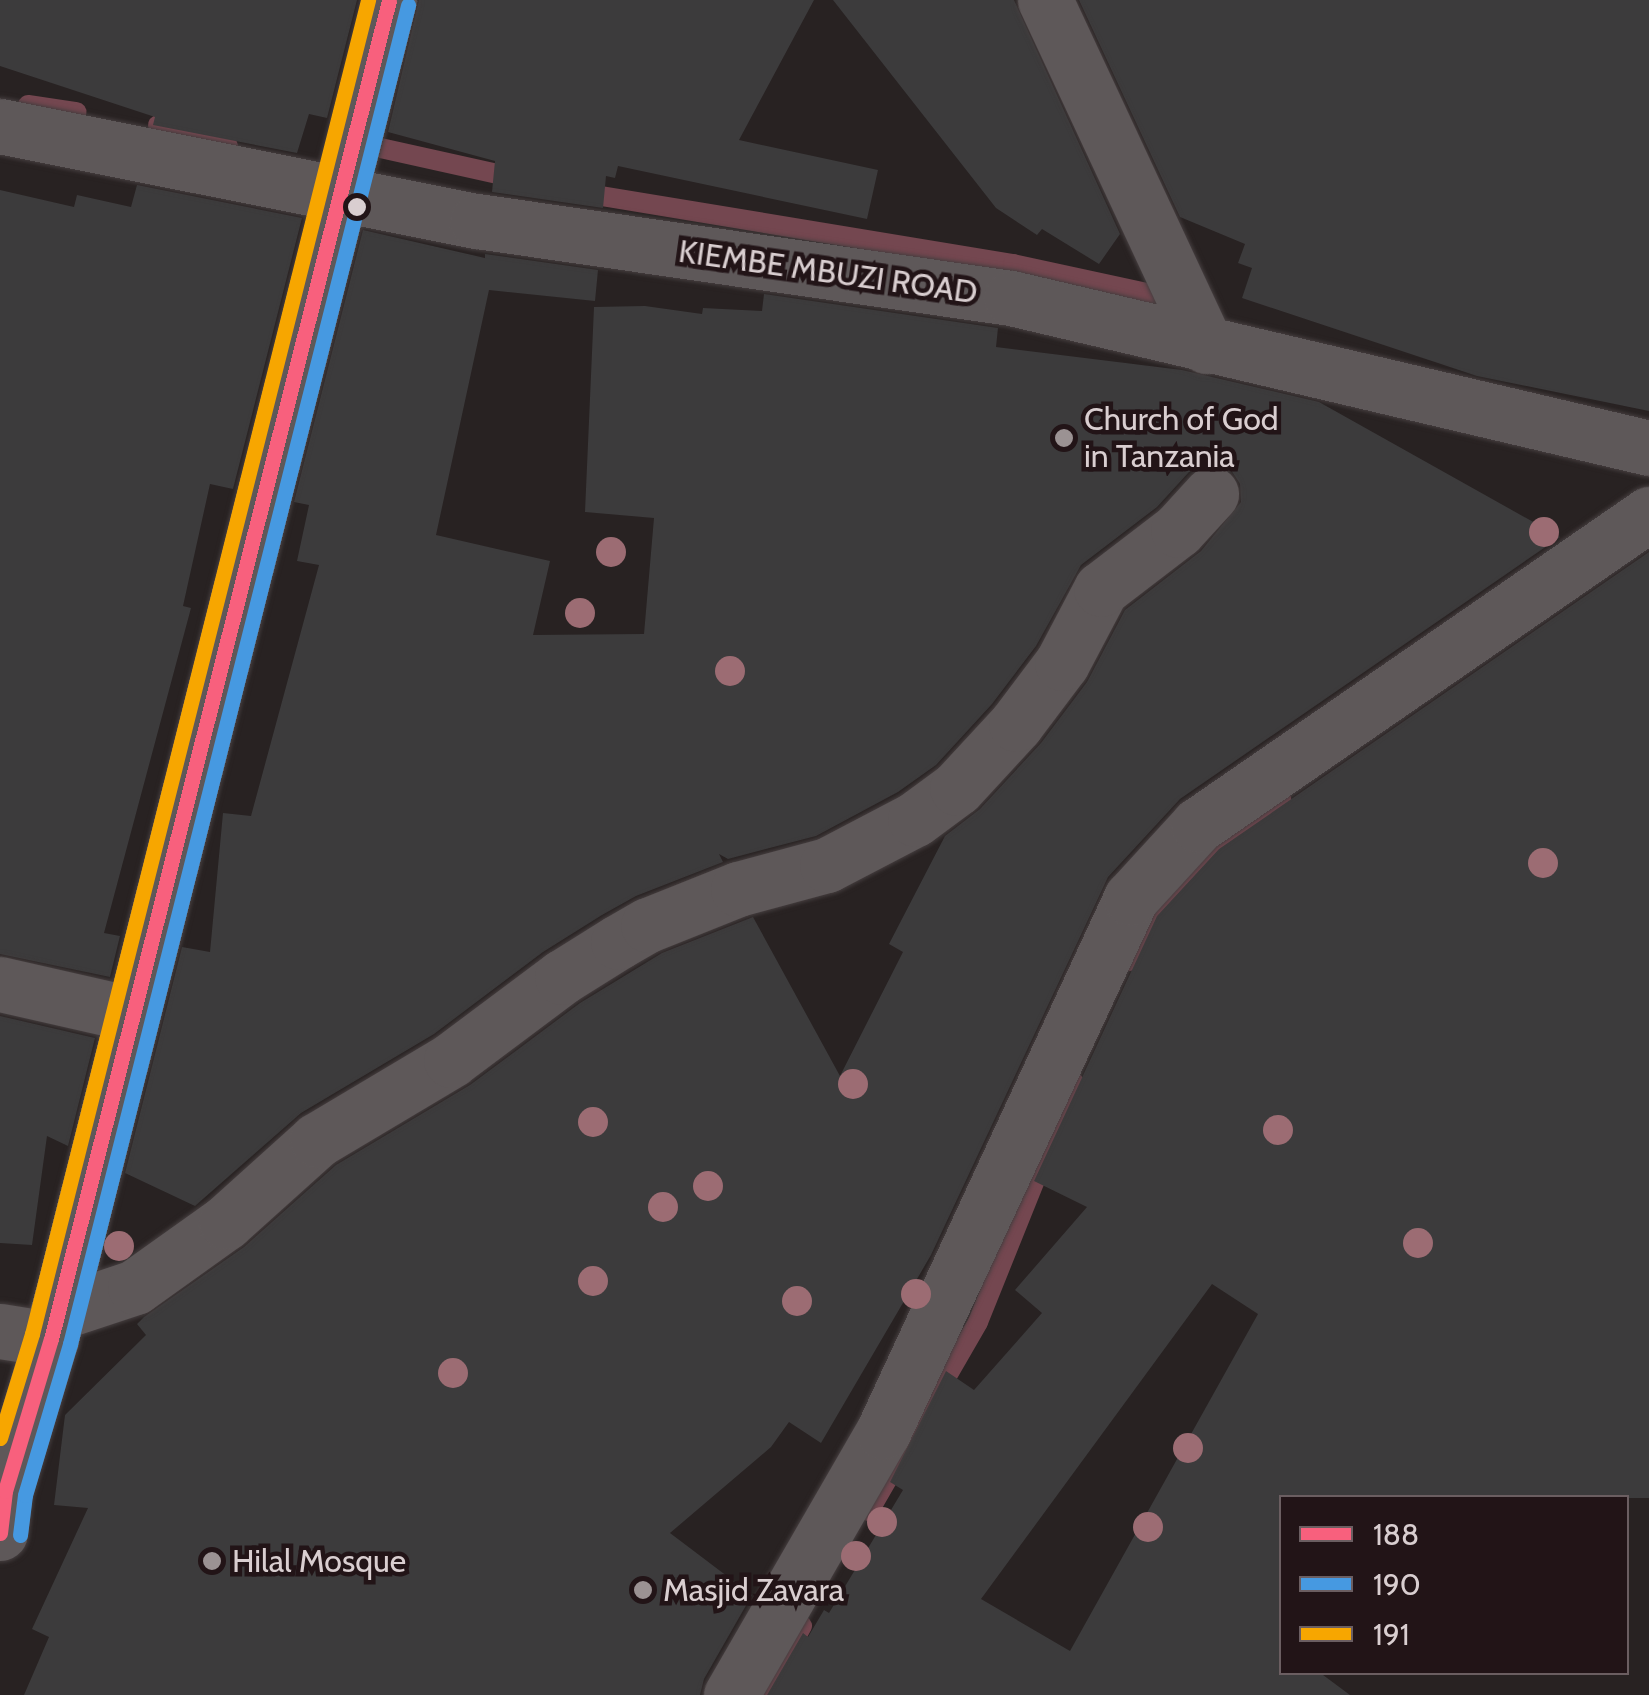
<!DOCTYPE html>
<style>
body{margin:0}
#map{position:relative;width:1649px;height:1695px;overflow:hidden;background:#282222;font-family:Cabin,sans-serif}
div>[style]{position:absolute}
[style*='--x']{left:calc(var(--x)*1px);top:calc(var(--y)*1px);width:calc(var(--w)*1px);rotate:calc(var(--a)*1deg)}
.stream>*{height:20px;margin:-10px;padding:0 10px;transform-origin:10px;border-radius:10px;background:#744750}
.building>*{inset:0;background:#3c3b3c}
.roads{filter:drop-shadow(0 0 2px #453e3f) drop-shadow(0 0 2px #453e3f)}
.street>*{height:55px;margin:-27.5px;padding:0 27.5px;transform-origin:27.5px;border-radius:27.5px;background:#5e5859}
.secondary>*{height:55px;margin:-27.5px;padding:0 27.5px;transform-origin:27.5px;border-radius:27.5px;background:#5e5859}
.bus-1>*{height:15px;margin:-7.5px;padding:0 7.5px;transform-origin:7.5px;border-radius:7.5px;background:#f8607d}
.bus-2>*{height:15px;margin:-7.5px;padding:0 7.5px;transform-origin:7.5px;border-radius:7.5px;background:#4699e1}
.bus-3>*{height:15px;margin:-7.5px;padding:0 7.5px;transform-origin:7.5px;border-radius:7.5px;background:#f7a600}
.trees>*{width:30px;height:30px;margin:-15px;border-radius:50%;background:#9c6c73}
.dots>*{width:28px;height:28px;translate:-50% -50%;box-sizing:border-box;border:5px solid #221417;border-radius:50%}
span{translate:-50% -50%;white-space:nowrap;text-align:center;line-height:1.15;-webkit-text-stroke:9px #221417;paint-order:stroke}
.street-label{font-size:32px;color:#d9ced0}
.poi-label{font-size:32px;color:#d9ced0}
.left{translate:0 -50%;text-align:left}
.legend{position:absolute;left:1279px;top:1495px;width:350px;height:180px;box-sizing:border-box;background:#221417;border:2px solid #6b5e61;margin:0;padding:12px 18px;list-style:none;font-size:30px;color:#d9ced0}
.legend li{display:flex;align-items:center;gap:20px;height:50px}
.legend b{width:50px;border:2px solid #6b5e61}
</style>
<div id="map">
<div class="stream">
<i style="--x:28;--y:105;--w:49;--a:8.3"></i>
<i style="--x:158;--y:125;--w:73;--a:16.7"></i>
<i style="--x:372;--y:131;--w:15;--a:110"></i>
<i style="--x:367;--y:145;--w:157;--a:12.5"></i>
<i style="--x:577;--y:192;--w:442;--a:9.4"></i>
<i style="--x:1013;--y:264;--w:170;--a:12.2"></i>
<i style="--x:1129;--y:961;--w:94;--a:-59.3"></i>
<i style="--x:1177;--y:880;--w:132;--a:-37.9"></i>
<i style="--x:869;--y:1511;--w:218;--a:-60"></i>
<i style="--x:978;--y:1322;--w:258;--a:-68.1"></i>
<i style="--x:764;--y:1695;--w:79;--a:-61.2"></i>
</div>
<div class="building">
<i style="clip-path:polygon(0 0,357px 0,327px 118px,309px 114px,297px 153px,153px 125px,155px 117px,0 66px)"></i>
<i style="clip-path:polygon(419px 0,814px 0,739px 140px,878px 170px,867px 219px,618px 166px,615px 178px,606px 176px,603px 208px,492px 192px,495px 161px,388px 132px)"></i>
<i style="clip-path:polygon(833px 0,1014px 0,1120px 234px,1099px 264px,1042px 229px,1037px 235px,996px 208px)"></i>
<i style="clip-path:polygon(1079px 0,1649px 0,1649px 411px,1477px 376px,1242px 298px,1252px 268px,1238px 263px,1245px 244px,1180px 217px)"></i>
<i style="clip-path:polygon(137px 185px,302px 218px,233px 489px,210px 484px,183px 606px,191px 608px,104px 933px,120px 936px,110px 977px,0 954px,0 190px,74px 207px,77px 195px,131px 207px)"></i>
<i style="clip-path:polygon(363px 230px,485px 258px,485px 254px,598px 270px,595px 301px,489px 290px,436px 535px,550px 561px,533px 635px,644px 634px,654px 518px,585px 512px,594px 307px,645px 306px,702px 314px,703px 308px,762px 311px,764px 294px,998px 328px,996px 347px,1182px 370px,1319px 402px,1560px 537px,1180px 799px,1108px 877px,931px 1255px,821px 1443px,789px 1422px,771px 1447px,670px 1533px,752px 1595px,704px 1679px,700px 1695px,24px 1695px,49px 1637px,32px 1629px,88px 1508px,54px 1505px,65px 1415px,146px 1335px,137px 1324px,144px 1317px,244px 1247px,336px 1165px,470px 1085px,580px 1003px,662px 953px,748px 919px,753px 917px,840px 1076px,903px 952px,889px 944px,945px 836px,980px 809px,1041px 743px,1087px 682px,1125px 610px,1201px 551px,1241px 502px,1240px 484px,1231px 470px,1217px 463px,1201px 465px,1189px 472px,1157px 507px,1081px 565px,1036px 646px,992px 704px,936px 765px,898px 792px,816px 836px,728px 859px,719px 854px,723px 862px,636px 896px,602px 915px,543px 952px,434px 1034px,301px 1113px,195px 1206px,125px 1173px,182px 947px,210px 952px,223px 813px,251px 816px,319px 565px,297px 561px,309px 505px,294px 502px)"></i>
<i style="clip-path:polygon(evenodd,1649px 552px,1649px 1498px,1282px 1498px,1282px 1672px,1319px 1672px,1350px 1695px,767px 1695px,803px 1633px,808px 1637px,824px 1610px,829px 1613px,903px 1490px,890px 1482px,946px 1371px,974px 1390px,1042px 1313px,1015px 1290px,1087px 1207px,1034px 1181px,1157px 916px,1219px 849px,1649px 552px,1212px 1284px,1258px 1314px,1070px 1651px,981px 1599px,1212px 1284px)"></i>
<i style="clip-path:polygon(0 1016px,95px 1038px,68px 1146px,47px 1136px,32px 1245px,0 1243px)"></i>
</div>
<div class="roads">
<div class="street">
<i style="--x:1045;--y:0;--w:382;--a:65"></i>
<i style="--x:0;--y:984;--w:135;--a:12.8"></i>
<i style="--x:57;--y:1313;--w:82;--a:-18.4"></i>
<i style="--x:135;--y:1287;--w:112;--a:-35.5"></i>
<i style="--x:226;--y:1222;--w:122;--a:-42"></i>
<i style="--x:317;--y:1140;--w:156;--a:-30.8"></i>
<i style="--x:451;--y:1060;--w:139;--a:-36.8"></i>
<i style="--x:562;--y:977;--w:66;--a:-32"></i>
<i style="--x:618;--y:942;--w:34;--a:-30"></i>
<i style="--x:648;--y:925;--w:97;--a:-21.8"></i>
<i style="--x:738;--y:889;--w:92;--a:-15.1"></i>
<i style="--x:827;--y:865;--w:99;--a:-27.6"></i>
<i style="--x:915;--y:819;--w:52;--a:-36.4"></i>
<i style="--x:957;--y:788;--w:87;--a:-47.3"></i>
<i style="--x:1016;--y:724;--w:76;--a:-53"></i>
<i style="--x:1062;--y:663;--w:84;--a:-62.2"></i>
<i style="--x:1101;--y:589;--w:97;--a:-37.5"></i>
<i style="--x:1178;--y:530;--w:49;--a:-47.5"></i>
<i style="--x:0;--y:1331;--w:52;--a:8.9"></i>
<i style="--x:731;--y:1695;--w:304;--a:-60"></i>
<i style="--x:883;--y:1432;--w:589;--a:-65.09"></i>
<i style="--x:1131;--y:898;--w:99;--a:-47.5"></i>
<i style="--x:1198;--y:825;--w:548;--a:-34.59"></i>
</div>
<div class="secondary">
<i style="--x:0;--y:126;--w:486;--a:11.3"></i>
<i style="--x:477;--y:221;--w:540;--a:8.21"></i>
<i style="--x:1011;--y:298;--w:655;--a:13.23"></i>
<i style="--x:0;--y:1533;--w:42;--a:-83.2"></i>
<i style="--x:5;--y:1491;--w:159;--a:-73.2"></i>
<i style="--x:51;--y:1339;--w:1381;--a:-75.83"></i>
</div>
</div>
<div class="bus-1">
<i style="--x:0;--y:1533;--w:42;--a:-83.2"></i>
<i style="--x:5;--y:1491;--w:159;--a:-73.2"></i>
<i style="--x:51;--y:1339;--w:1381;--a:-75.83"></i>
</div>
<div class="bus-2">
<i style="--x:20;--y:1535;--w:40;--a:-82.9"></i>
<i style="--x:25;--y:1495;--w:158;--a:-73.4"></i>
<i style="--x:70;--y:1344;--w:1381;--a:-75.83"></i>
</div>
<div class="bus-3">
<i style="--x:0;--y:1438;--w:109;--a:-72.9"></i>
<i style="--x:32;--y:1334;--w:1376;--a:-75.86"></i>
</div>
<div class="trees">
<i style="left:1544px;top:532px"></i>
<i style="left:611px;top:552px"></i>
<i style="left:580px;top:613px"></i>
<i style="left:730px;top:671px"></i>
<i style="left:1543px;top:863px"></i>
<i style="left:853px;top:1084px"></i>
<i style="left:593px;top:1122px"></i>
<i style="left:1278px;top:1130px"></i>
<i style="left:708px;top:1186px"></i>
<i style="left:663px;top:1207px"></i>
<i style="left:1418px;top:1243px"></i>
<i style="left:119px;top:1246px"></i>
<i style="left:593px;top:1281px"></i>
<i style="left:916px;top:1294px"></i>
<i style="left:797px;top:1301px"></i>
<i style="left:453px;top:1373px"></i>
<i style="left:1188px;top:1448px"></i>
<i style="left:882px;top:1522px"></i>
<i style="left:1148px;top:1527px"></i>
<i style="left:856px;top:1556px"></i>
</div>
<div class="dots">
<i style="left:357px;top:207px;background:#d9ced0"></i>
<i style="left:1064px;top:438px;background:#9b9293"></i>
<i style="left:212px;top:1561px;background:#9b9293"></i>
<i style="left:643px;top:1590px;background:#9b9293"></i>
</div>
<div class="street-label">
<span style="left:828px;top:272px;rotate:8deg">KIEMBE MBUZI ROAD</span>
</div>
<div class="poi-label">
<span class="left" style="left:1084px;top:438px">Church of God<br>in Tanzania</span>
<span class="left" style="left:232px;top:1561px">Hilal Mosque</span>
<span class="left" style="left:663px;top:1590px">Masjid Zavara</span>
</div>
<ul class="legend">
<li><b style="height:12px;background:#f8607d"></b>188</li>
<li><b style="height:12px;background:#4699e1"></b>190</li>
<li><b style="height:12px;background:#f7a600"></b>191</li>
</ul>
</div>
